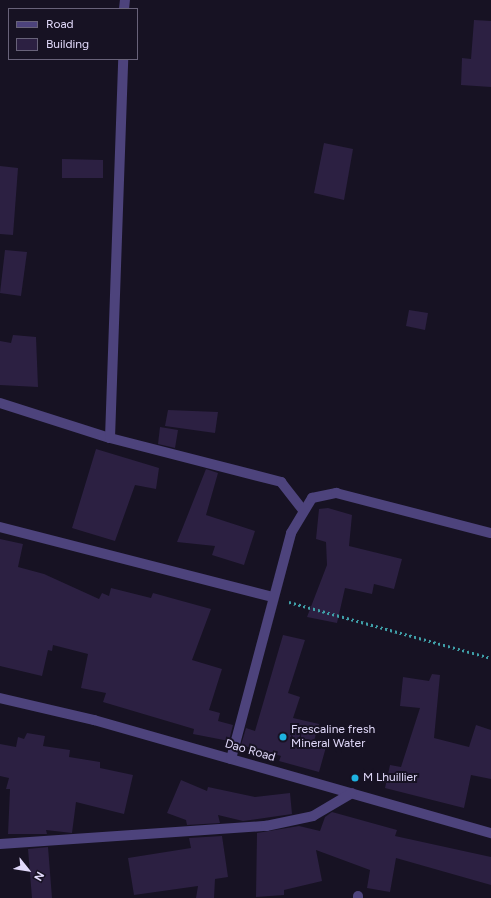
<!DOCTYPE html>
<style>
body{margin:0}
#map{position:relative;width:491px;height:898px;overflow:hidden;background:#171223;font-family:Figtree,sans-serif}
div>[style]{position:absolute}
[style*='--x']{left:calc(var(--x)*1px);top:calc(var(--y)*1px);width:calc(var(--w)*1px);rotate:calc(var(--a)*1deg)}
.building>*{inset:0;background:#2c2042}
.path>*{height:2.5px;margin-top:-1.25px;transform-origin:0;background:repeating-linear-gradient(90deg,#3f9fa8 0 2px,transparent 0 5px)}
.minor>*{height:10px;margin:-5px;padding:0 5px;transform-origin:5px;border-radius:5px;background:#4d437c}
.dots>*{width:11px;height:11px;translate:-50% -50%;box-sizing:border-box;border:2px solid #171223;border-radius:50%}
span{translate:-50% -50%;white-space:nowrap;text-align:center;line-height:1.15;-webkit-text-stroke:4px #171223;paint-order:stroke}
.poi-label{font-size:12px;color:#e1d9fa}
.left{translate:0 -50%;text-align:left}
.street-label{font-size:12px;color:#e1d9fa}
.legend{position:absolute;left:8px;top:8px;width:130px;height:52px;box-sizing:border-box;background:#171223;border:1px solid #686279;margin:0;padding:5px 7px;list-style:none;font-size:12px;color:#e1d9fa}
.legend li{display:flex;align-items:center;gap:8px;height:20px}
.legend b{width:20px;border:1px solid #686279}
.north{position:absolute;left:8px;top:850px;width:40px;height:40px;-webkit-text-stroke:3px #171223;paint-order:stroke;rotate:120deg;font-size:11px;font-weight:700;line-height:16px;text-align:center;color:#e1d9fa}
.north::after{content:'';display:block;margin:auto;width:14px;height:18px;background:#e1d9fa;clip-path:polygon(50% 0,100% 100%,50% 72%,0 100%)}
</style>
<div id="map">
<div class="building">
<i style="clip-path:polygon(474px 20px,491px 21px,491px 87px,461px 85px,462px 58px,471px 59px)"></i>
<i style="clip-path:polygon(324px 143px,353px 149px,344px 200px,314px 193px)"></i>
<i style="clip-path:polygon(62px 159px,103px 160px,103px 178px,62px 178px)"></i>
<i style="clip-path:polygon(0 166px,18px 168px,13px 235px,0 234px)"></i>
<i style="clip-path:polygon(5px 250px,27px 252px,21px 296px,0 293px)"></i>
<i style="clip-path:polygon(409px 310px,428px 313px,425px 330px,406px 326px)"></i>
<i style="clip-path:polygon(13px 335px,36px 337px,38px 387px,0 385px,0 341px,11px 343px)"></i>
<i style="clip-path:polygon(168px 410px,218px 412px,215px 433px,165px 426px)"></i>
<i style="clip-path:polygon(160px 427px,178px 430px,175px 448px,158px 444px)"></i>
<i style="clip-path:polygon(96px 449px,159px 468px,156px 489px,135px 485px,115px 541px,72px 528px)"></i>
<i style="clip-path:polygon(206px 469px,218px 473px,206px 515px,255px 531px,244px 565px,212px 555px,215px 546px,177px 542px)"></i>
<i style="clip-path:polygon(328px 508px,352px 515px,349px 546px,402px 559px,394px 589px,374px 584px,372px 594px,345px 588px,337px 623px,307px 617px,327px 565px,326px 542px,316px 539px,319px 509px)"></i>
<i style="clip-path:polygon(0 539px,23px 544px,18px 567px,44px 574px,99px 599px,102px 593px,109px 596px,111px 588px,151px 598px,153px 593px,211px 609px,192px 660px,222px 669px,209px 710px,220px 713px,218px 721px,233px 725px,229px 741px,193px 734px,194px 729px,103px 702px,106px 693px,81px 688px,88px 654px,53px 645px,52px 651px,48px 650px,42px 676px,0 666px)"></i>
<i style="clip-path:polygon(283px 635px,305px 640px,288px 693px,300px 697px,293px 718px,319px 724px,313px 744px,326px 747px,319px 772px,279px 761px,281px 756px,241px 745px,246px 728px,255px 731px)"></i>
<i style="clip-path:polygon(432px 674px,440px 675px,434px 738px,469px 747px,476px 725px,491px 730px,491px 779px,471px 775px,464px 808px,385px 788px,390px 765px,401px 767px,420px 708px,400px 706px,403px 677px,429px 681px)"></i>
<i style="clip-path:polygon(27px 733px,45px 736px,43px 746px,70px 750px,69px 757px,100px 762px,100px 768px,133px 775px,124px 814px,76px 802px,72px 833px,46px 830px,47px 834px,8px 834px,10px 789px,6px 789px,9px 778px,0 776px,0 744px,16px 747px,18px 737px,24px 739px)"></i>
<i style="clip-path:polygon(181px 780px,207px 791px,208px 787px,255px 797px,290px 793px,292px 814px,243px 821px,218px 815px,220px 823px,187px 825px,186px 820px,167px 813px)"></i>
<i style="clip-path:polygon(332px 812px,397px 830px,395px 836px,491px 857px,491px 885px,396px 858px,390px 892px,367px 888px,370px 870px,316px 850px,322px 881px,284px 890px,284px 895px,256px 897px,257px 833px,299px 826px,320px 831px,325px 817px)"></i>
<i style="clip-path:polygon(222px 836px,228px 877px,215px 879px,214px 898px,196px 898px,198px 886px,134px 895px,128px 858px,191px 848px,189px 838px)"></i>
<i style="clip-path:polygon(48px 847px,52px 898px,32px 898px,28px 849px)"></i>
</div>
<div class="path">
<i style="--x:289;--y:602;--w:210;--a:15.5"></i>
</div>
<div class="minor">
<i style="--x:124;--y:9;--w:9;--a:-84"></i>
<i style="--x:0;--y:403;--w:115;--a:17.7"></i>
<i style="--x:110;--y:438;--w:177;--a:14.4"></i>
<i style="--x:281;--y:482;--w:34;--a:52"></i>
<i style="--x:110;--y:438;--w:379;--a:-88"></i>
<i style="--x:0;--y:527;--w:281;--a:14.4"></i>
<i style="--x:0;--y:698;--w:97;--a:13.2"></i>
<i style="--x:94;--y:720;--w:413;--a:15.9"></i>
<i style="--x:231;--y:759;--w:234;--a:-75.1"></i>
<i style="--x:291;--y:533;--w:41;--a:-59"></i>
<i style="--x:312;--y:498;--w:25;--a:-12"></i>
<i style="--x:336;--y:493;--w:160;--a:14.5"></i>
<i style="--x:0;--y:844;--w:267;--a:-3.9"></i>
<i style="--x:266;--y:826;--w:48;--a:-12"></i>
<i style="--x:313;--y:816;--w:45;--a:-30.5"></i>
<i style="--x:358;--y:896;--w:2;--a:90"></i>
</div>
<div class="dots">
<i style="left:283px;top:737px;background:#1eb2e1"></i>
<i style="left:355px;top:778px;background:#1eb2e1"></i>
</div>
<div class="poi-label">
<span class="left" style="left:291px;top:737px">Frescaline fresh<br>Mineral Water</span>
<span class="left" style="left:363px;top:778px">M Lhuillier</span>
</div>
<div class="street-label">
<span style="left:250px;top:751px;rotate:16deg">Dao Road</span>
</div>
<ul class="legend">
<li><b style="height:5px;background:#4d437c"></b>Road</li>
<li><b style="height:11px;background:#2c2042"></b>Building</li>
</ul>
<div class="north">N</div>
</div>
